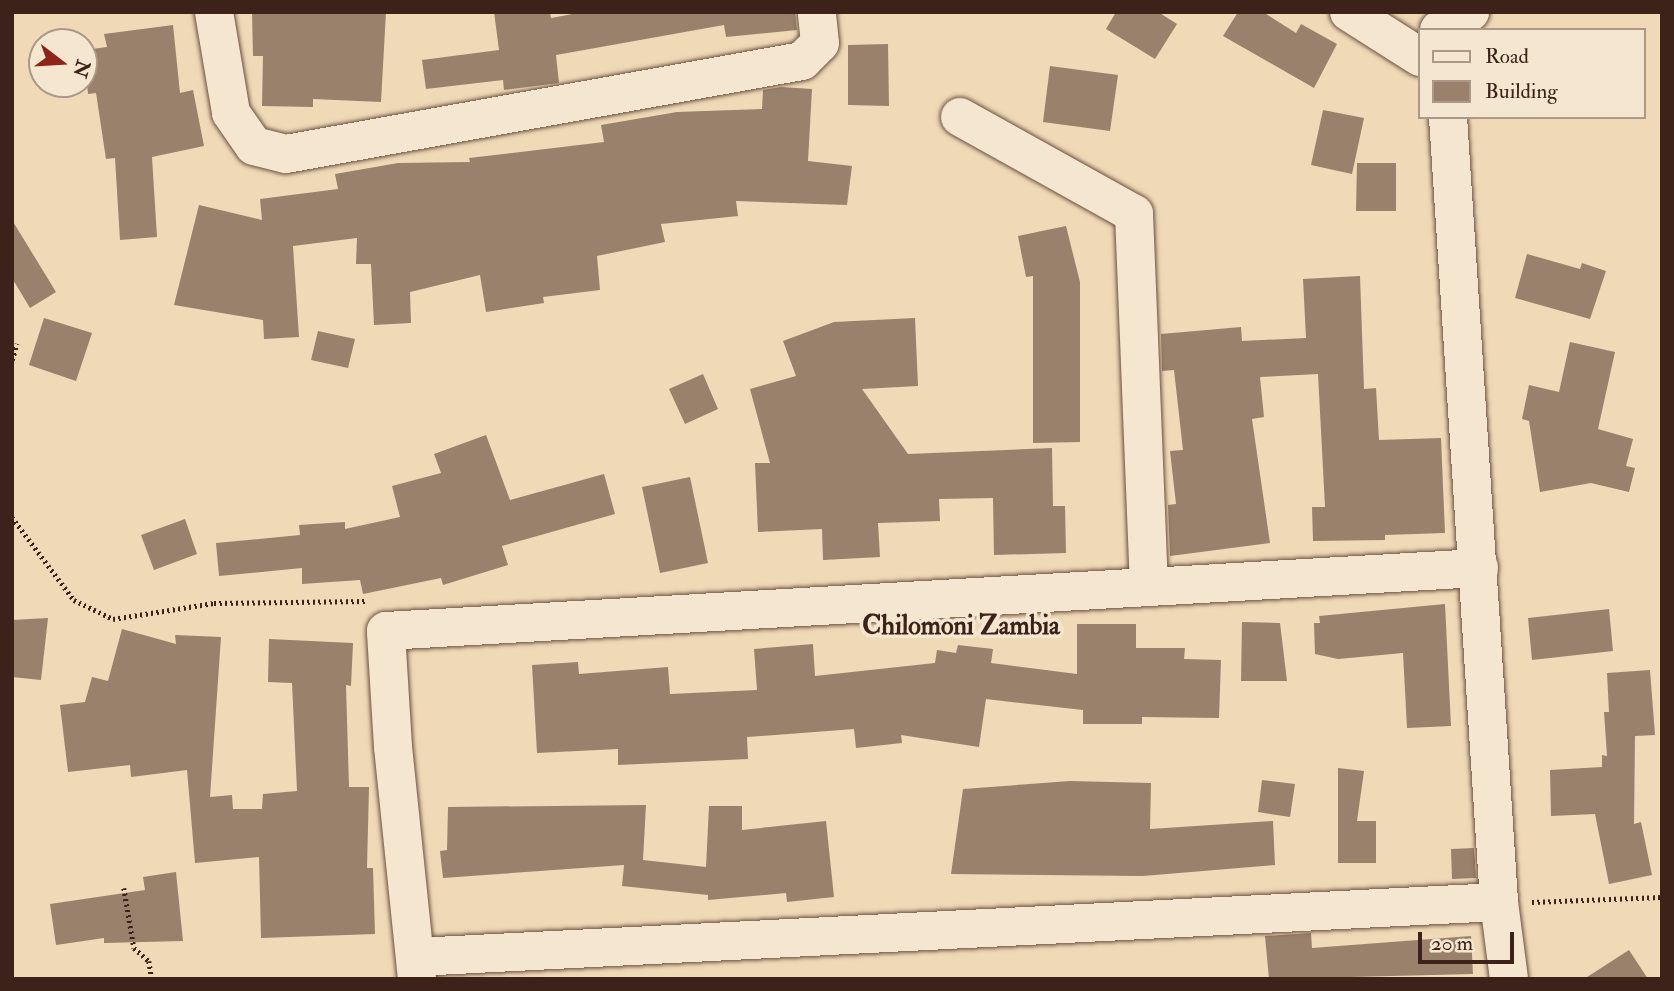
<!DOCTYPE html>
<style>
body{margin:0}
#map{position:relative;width:1674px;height:991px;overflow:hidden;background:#efd9b6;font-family:"IM FELL Double Pica",serif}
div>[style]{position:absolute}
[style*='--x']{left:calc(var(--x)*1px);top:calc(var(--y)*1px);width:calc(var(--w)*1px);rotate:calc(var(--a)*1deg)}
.building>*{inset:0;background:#9a816b}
.path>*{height:4.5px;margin-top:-2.25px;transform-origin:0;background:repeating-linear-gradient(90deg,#3d2219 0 2px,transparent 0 5.5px)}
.roads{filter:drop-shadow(0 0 2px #6a5040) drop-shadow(0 0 2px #6a5040)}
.minor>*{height:38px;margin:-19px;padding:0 19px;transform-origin:19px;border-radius:19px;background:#f5e6d0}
span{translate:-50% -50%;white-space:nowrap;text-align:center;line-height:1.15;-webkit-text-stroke:7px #f5e6d0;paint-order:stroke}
.quarter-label{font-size:26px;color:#3d2219;font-weight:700}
.frame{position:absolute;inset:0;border:14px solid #3d2219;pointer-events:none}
.legend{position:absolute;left:1418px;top:28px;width:228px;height:91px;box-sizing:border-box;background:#f5e6d0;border:2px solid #ab9887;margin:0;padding:9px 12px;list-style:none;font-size:21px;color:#3d2219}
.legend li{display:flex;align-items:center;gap:14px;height:35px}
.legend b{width:35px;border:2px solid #ab9887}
.north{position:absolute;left:28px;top:28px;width:70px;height:70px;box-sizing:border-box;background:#f5e6d0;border:2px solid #ab9887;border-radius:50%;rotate:107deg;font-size:19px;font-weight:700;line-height:28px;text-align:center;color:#3d2219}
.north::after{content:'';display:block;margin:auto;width:24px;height:32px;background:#8f2418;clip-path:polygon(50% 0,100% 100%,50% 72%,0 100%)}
.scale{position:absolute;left:1418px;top:932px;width:96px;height:32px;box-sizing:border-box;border:4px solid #3d2219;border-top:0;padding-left:9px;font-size:21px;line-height:24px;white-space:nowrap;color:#3d2219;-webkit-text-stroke:5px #f5e6d0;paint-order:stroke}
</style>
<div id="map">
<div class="building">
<i style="clip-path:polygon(252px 12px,386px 12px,381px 102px,313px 99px,313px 107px,262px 106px,263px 56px,253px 56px)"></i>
<i style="clip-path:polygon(494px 12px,550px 12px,551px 18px,583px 12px,795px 12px,797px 30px,726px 37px,724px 25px,556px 55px,559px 83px,504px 90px,503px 80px,426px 89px,422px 60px,499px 50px)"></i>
<i style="clip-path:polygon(1116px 12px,1158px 12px,1177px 24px,1155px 59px,1106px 29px)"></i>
<i style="clip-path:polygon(1238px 12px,1263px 12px,1296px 33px,1301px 24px,1337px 44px,1314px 88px,1223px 36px)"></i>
<i style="clip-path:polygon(173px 25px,180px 93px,193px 90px,204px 146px,152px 157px,157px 237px,120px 240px,115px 158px,106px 159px,96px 93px,88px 94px,84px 50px,107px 47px,104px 34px)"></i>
<i style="clip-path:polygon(888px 44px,889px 106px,848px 105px,848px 45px)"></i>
<i style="clip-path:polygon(1050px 66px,1118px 75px,1110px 131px,1043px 122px)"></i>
<i style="clip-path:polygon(781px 87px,812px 89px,808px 161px,852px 166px,847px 205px,736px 201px,738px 216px,661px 224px,665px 242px,597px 256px,600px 290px,543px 297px,544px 303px,486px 312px,480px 275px,410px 292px,411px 323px,374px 325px,371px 264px,356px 264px,357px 238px,293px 246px,299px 337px,264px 339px,263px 320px,174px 305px,199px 205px,262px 220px,260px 199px,338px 189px,335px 174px,398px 163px,470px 162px,469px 158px,604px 142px,601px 125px,677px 112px,762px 109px,763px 90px)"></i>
<i style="clip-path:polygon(1323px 110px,1364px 118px,1352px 174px,1311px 165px)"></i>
<i style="clip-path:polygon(1357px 163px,1396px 163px,1396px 211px,1356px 211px)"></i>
<i style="clip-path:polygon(12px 220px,56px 292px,30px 308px,12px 278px)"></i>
<i style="clip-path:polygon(1066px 226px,1080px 282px,1080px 442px,1033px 443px,1033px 276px,1026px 277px,1018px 236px)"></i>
<i style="clip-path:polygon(1527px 254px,1580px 269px,1582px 263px,1606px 271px,1590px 319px,1515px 298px)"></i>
<i style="clip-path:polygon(1360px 276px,1364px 389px,1376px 388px,1379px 440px,1441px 438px,1445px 533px,1385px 535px,1385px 540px,1313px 541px,1312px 507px,1325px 507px,1318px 374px,1260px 377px,1264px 417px,1252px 419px,1270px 543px,1170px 556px,1168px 505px,1176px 504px,1170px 451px,1183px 450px,1174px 370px,1162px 371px,1161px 334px,1241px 327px,1242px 341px,1306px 338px,1303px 279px)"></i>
<i style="clip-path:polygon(44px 318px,92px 333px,76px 381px,29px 365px)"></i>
<i style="clip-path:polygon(915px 318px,918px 386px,862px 389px,908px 454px,1052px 448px,1053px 506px,1065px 506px,1066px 553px,994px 555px,993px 498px,939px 499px,940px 521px,878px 523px,880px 557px,823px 560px,822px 529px,758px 532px,755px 463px,770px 463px,750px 389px,796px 376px,783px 341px,834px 322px)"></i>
<i style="clip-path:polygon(318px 331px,355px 339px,348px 368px,311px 360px)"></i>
<i style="clip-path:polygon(1570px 342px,1615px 352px,1598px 429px,1633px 439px,1626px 466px,1635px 468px,1629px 492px,1591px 483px,1540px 492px,1529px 421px,1522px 419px,1529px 385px,1559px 392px)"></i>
<i style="clip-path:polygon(703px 374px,718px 409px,685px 424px,669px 389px)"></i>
<i style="clip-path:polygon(486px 435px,510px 500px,604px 474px,615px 514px,502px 546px,508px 565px,443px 585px,441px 578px,363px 594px,360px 580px,302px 584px,302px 568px,219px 576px,216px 543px,300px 535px,299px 525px,345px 522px,345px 529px,400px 517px,392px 486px,441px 473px,434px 454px)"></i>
<i style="clip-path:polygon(690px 477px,708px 563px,660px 573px,642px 487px)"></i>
<i style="clip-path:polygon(185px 519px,197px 554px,154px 570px,141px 535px)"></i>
<i style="clip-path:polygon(1445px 604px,1451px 726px,1407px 728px,1403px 653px,1338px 659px,1315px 654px,1314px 623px,1320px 623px,1319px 616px)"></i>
<i style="clip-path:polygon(1609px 609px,1613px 651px,1532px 660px,1528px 618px)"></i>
<i style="clip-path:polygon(48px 618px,41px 680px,12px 677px,12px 620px)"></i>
<i style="clip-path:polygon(1242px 622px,1280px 623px,1287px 681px,1241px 681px)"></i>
<i style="clip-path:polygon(1077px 624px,1136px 624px,1136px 648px,1185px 648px,1184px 659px,1221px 660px,1219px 718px,1142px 717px,1142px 724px,1083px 724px,1083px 710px,986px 699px,979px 747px,901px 735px,902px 743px,856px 748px,854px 729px,747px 737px,748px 759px,618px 765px,618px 749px,537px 753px,532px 665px,578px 662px,579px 674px,668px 667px,670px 694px,757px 690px,754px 649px,813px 644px,815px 676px,935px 663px,937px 650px,956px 653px,958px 645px,993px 649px,991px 663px,1077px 674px)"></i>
<i style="clip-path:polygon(122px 629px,176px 644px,175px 635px,221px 637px,210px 797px,232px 795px,233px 809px,262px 809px,263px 794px,297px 791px,292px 683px,268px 682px,269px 639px,353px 643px,351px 686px,346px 685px,349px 787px,369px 787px,367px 868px,373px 868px,375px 934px,261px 938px,259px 857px,195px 863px,187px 770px,131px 777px,130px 765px,68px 772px,60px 705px,85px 702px,92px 677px,108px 681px)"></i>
<i style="clip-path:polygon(1650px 670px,1655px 735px,1635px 736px,1634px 824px,1641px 822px,1652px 875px,1609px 884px,1595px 814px,1551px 816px,1550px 770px,1602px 767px,1602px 755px,1607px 756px,1604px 712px,1609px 712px,1607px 673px)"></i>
<i style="clip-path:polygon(1338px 768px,1364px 771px,1357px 821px,1376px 821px,1376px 863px,1338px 863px)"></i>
<i style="clip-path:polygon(1262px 780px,1295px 784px,1290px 817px,1258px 812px)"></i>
<i style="clip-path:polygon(1070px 781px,1151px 783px,1150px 829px,1273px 821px,1275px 865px,1143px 876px,951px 874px,963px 789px)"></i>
<i style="clip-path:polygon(646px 805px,643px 860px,706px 867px,709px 806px,742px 806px,742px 830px,826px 821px,834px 897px,787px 902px,786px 893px,708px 900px,708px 895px,622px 886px,624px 865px,443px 878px,440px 851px,447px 850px,448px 807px)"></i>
<i style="clip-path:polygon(1474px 848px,1476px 878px,1452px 879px,1451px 849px)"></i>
<i style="clip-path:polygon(176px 872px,183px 941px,104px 943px,104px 938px,56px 945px,50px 904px,145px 890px,143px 877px)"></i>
<i style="clip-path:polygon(1311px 933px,1312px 948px,1471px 936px,1473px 974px,1269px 979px,1265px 936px)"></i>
<i style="clip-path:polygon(1629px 950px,1648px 979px,1584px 979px)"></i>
</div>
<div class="path">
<i style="--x:12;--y:360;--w:17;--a:-73"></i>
<i style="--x:12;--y:517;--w:104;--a:53.2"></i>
<i style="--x:74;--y:600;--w:43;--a:26"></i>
<i style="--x:113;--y:619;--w:102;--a:-9"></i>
<i style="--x:214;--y:603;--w:152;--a:-0.8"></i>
<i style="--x:124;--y:888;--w:61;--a:80.5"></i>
<i style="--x:134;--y:948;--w:20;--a:41"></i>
<i style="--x:149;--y:961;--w:18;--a:81"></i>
<i style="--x:1532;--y:902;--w:130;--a:-2.2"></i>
</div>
<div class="roads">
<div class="minor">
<i style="--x:214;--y:12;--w:102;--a:80.4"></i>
<i style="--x:231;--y:113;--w:40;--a:55.1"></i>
<i style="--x:254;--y:146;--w:33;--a:14"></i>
<i style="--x:286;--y:154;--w:524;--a:-10.22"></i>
<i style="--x:802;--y:61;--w:25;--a:-45"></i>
<i style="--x:820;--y:43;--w:31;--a:-96"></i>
<i style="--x:1349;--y:12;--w:84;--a:32.4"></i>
<i style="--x:1439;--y:30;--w:36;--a:-30"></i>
<i style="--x:960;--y:117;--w:199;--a:29.1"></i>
<i style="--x:1134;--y:214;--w:372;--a:87.7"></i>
<i style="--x:1448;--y:117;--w:787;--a:86.28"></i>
<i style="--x:1499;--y:902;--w:78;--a:82.6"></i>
<i style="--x:416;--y:957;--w:1084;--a:-2.91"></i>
<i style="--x:417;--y:979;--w:233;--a:-95.9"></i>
<i style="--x:393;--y:747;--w:116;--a:-93.5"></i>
<i style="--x:386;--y:631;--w:1095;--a:-3.3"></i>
</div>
</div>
<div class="quarter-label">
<span style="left:961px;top:627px">Chilomoni Zambia</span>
</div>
<div class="frame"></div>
<ul class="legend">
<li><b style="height:9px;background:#f5e6d0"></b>Road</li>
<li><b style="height:19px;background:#9a816b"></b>Building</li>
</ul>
<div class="north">N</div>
<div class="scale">20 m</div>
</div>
